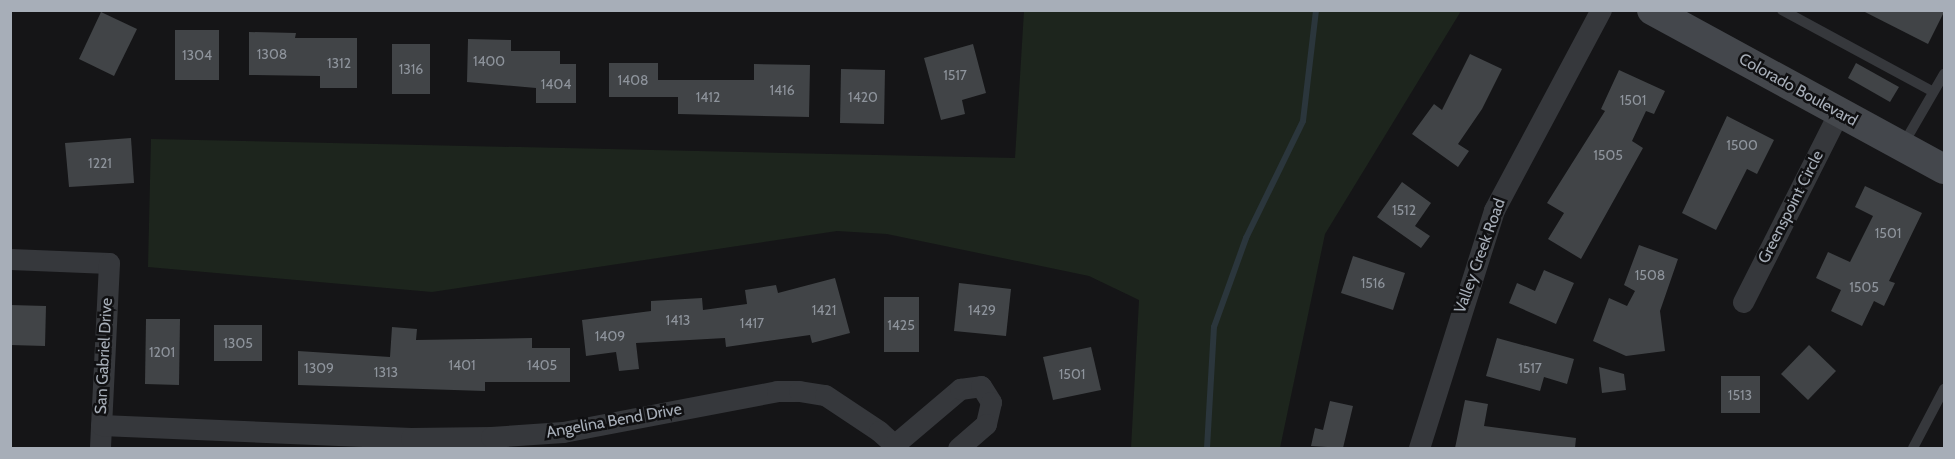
<!DOCTYPE html>
<style>
body{margin:0}
#map{position:relative;width:1955px;height:459px;overflow:hidden;background:#151517;font-family:Cabin,sans-serif}
div>[style]{position:absolute}
[style*='--x']{left:calc(var(--x)*1px);top:calc(var(--y)*1px);width:calc(var(--w)*1px);rotate:calc(var(--a)*1deg)}
.green>*{inset:0;background:#1d251d}
.stream>*{height:6px;margin:-3px;padding:0 3px;transform-origin:3px;border-radius:3px;background:#2b363c}
.building>*{inset:0;background:#414447}
.service>*{height:10px;margin:-5px;padding:0 5px;transform-origin:5px;border-radius:5px;background:#36383c}
.minor>*{height:21px;margin:-10.5px;padding:0 10.5px;transform-origin:10.5px;border-radius:10.5px;background:#36383c}
.secondary>*{height:30px;margin:-15px;padding:0 15px;transform-origin:15px;border-radius:15px;background:#44474c}
span{translate:-50% -50%;white-space:nowrap;text-align:center;line-height:1.15;-webkit-text-stroke:5px #101012;paint-order:stroke}
.number-label{font-size:14px;color:#8e949c}
.number-label span{-webkit-text-stroke-width:0}
.street-label{font-size:16px;color:#a7aeb8}
.frame{position:absolute;inset:0;border:12px solid #a7aeb8;pointer-events:none}
</style>
<div id="map">
<div class="green">
<i style="clip-path:polygon(1024px 11px,1461px 11px,1325px 234px,1280px 448px,1131px 448px,1139px 300px,1089px 276px,887px 234px,837px 231px,432px 292px,148px 267px,151px 139px,1015px 158px)"></i>
</div>
<div class="stream">
<i style="--x:1207;--y:448;--w:121;--a:-86.7"></i>
<i style="--x:1214;--y:327;--w:95;--a:-70.2"></i>
<i style="--x:1246;--y:238;--w:130;--a:-64"></i>
<i style="--x:1303;--y:121;--w:112;--a:-83.3"></i>
</div>
<div class="building">
<i style="clip-path:polygon(1861px 10px,1944px 10px,1944px 12px,1928px 44px)"></i>
<i style="clip-path:polygon(101px 12px,137px 29px,114px 76px,79px 59px)"></i>
<i style="clip-path:polygon(175px 30px,219px 30px,219px 80px,175px 80px)"></i>
<i style="clip-path:polygon(249px 32px,296px 33px,295px 38px,357px 38px,357px 88px,320px 88px,320px 76px,249px 75px)"></i>
<i style="clip-path:polygon(468px 39px,511px 40px,511px 51px,560px 51px,560px 64px,576px 64px,576px 103px,536px 103px,536px 88px,467px 82px)"></i>
<i style="clip-path:polygon(392px 44px,430px 44px,430px 94px,392px 94px)"></i>
<i style="clip-path:polygon(973px 44px,986px 93px,962px 100px,965px 114px,941px 120px,924px 58px)"></i>
<i style="clip-path:polygon(1470px 54px,1502px 69px,1482px 109px,1458px 144px,1469px 151px,1458px 167px,1412px 134px,1434px 104px,1442px 110px)"></i>
<i style="clip-path:polygon(609px 63px,658px 63px,658px 80px,754px 80px,754px 64px,810px 65px,809px 117px,678px 114px,678px 97px,609px 97px)"></i>
<i style="clip-path:polygon(1856px 63px,1899px 87px,1890px 102px,1848px 78px)"></i>
<i style="clip-path:polygon(841px 69px,885px 70px,884px 124px,840px 123px)"></i>
<i style="clip-path:polygon(1619px 70px,1665px 91px,1654px 114px,1646px 111px,1632px 141px,1643px 148px,1581px 259px,1548px 239px,1564px 213px,1547px 203px,1605px 111px,1601px 109px)"></i>
<i style="clip-path:polygon(1727px 116px,1774px 140px,1757px 174px,1747px 169px,1716px 230px,1682px 213px)"></i>
<i style="clip-path:polygon(131px 138px,134px 183px,69px 187px,65px 143px)"></i>
<i style="clip-path:polygon(1402px 182px,1431px 203px,1415px 226px,1430px 236px,1421px 248px,1377px 217px)"></i>
<i style="clip-path:polygon(1865px 186px,1922px 213px,1889px 281px,1895px 283px,1884px 306px,1874px 301px,1862px 326px,1831px 311px,1841px 290px,1816px 278px,1828px 252px,1850px 262px,1873px 216px,1855px 207px)"></i>
<i style="clip-path:polygon(1639px 245px,1678px 259px,1660px 311px,1665px 351px,1626px 356px,1593px 341px,1609px 298px,1627px 306px,1635px 291px,1624px 285px)"></i>
<i style="clip-path:polygon(1353px 256px,1405px 273px,1393px 310px,1341px 293px)"></i>
<i style="clip-path:polygon(1544px 270px,1574px 283px,1556px 324px,1509px 303px,1517px 283px,1535px 291px)"></i>
<i style="clip-path:polygon(835px 278px,850px 333px,812px 343px,810px 335px,726px 347px,725px 338px,636px 343px,639px 369px,619px 371px,616px 352px,586px 356px,582px 320px,651px 311px,651px 301px,702px 298px,703px 310px,747px 304px,745px 290px,776px 285px,778px 293px)"></i>
<i style="clip-path:polygon(959px 283px,1011px 289px,1006px 336px,954px 331px)"></i>
<i style="clip-path:polygon(884px 297px,919px 297px,919px 352px,884px 352px)"></i>
<i style="clip-path:polygon(10px 305px,46px 306px,45px 346px,10px 345px)"></i>
<i style="clip-path:polygon(146px 319px,180px 319px,179px 385px,145px 384px)"></i>
<i style="clip-path:polygon(214px 325px,262px 325px,262px 361px,214px 361px)"></i>
<i style="clip-path:polygon(392px 327px,417px 329px,416px 340px,532px 338px,532px 348px,570px 348px,570px 382px,485px 382px,485px 391px,298px 385px,298px 351px,390px 357px)"></i>
<i style="clip-path:polygon(1497px 338px,1574px 359px,1567px 384px,1544px 377px,1540px 391px,1486px 376px)"></i>
<i style="clip-path:polygon(1809px 345px,1836px 371px,1808px 400px,1781px 374px)"></i>
<i style="clip-path:polygon(1091px 347px,1101px 390px,1053px 400px,1043px 357px)"></i>
<i style="clip-path:polygon(1599px 367px,1624px 374px,1626px 390px,1602px 393px)"></i>
<i style="clip-path:polygon(1721px 376px,1760px 376px,1760px 413px,1721px 413px)"></i>
<i style="clip-path:polygon(1465px 400px,1488px 404px,1484px 426px,1576px 438px,1575px 448px,1455px 448px)"></i>
<i style="clip-path:polygon(1330px 401px,1353px 406px,1343px 448px,1311px 446px,1315px 428px,1323px 430px)"></i>
</div>
<div class="service">
<i style="--x:1782;--y:10;--w:170;--a:28.4"></i>
<i style="--x:1904;--y:143;--w:80;--a:-59.9"></i>
<i style="--x:1913;--y:448;--w:67;--a:-62.3"></i>
</div>
<div class="minor">
<i style="--x:10;--y:259;--w:99;--a:2.3"></i>
<i style="--x:109;--y:263;--w:185;--a:92.8"></i>
<i style="--x:1743;--y:302;--w:213;--a:-63.2"></i>
<i style="--x:101;--y:425;--w:310;--a:2.4"></i>
<i style="--x:411;--y:438;--w:80;--a:-0.7"></i>
<i style="--x:491;--y:437;--w:72;--a:-4"></i>
<i style="--x:563;--y:432;--w:218;--a:-10.8"></i>
<i style="--x:777;--y:391;--w:22;--a:0"></i>
<i style="--x:799;--y:391;--w:26;--a:9"></i>
<i style="--x:825;--y:395;--w:65;--a:33.7"></i>
<i style="--x:879;--y:431;--w:25;--a:42"></i>
<i style="--x:894;--y:445;--w:87;--a:-40.3"></i>
<i style="--x:960;--y:389;--w:21;--a:-8"></i>
<i style="--x:981;--y:386;--w:19;--a:58"></i>
<i style="--x:991;--y:402;--w:23;--a:103"></i>
<i style="--x:986;--y:424;--w:37;--a:139"></i>
<i style="--x:1419;--y:448;--w:250;--a:-72.5"></i>
<i style="--x:1494;--y:210;--w:227;--a:-61.9"></i>
</div>
<div class="secondary">
<i style="--x:1652;--y:10;--w:332;--a:28.6"></i>
</div>
<div class="number-label">
<span style="left:272px;top:54px">1308</span>
<span style="left:197px;top:55px">1304</span>
<span style="left:489px;top:61px">1400</span>
<span style="left:339px;top:63px">1312</span>
<span style="left:411px;top:69px">1316</span>
<span style="left:955px;top:75px">1517</span>
<span style="left:633px;top:80px">1408</span>
<span style="left:556px;top:84px">1404</span>
<span style="left:782px;top:90px">1416</span>
<span style="left:708px;top:97px">1412</span>
<span style="left:863px;top:97px">1420</span>
<span style="left:1633px;top:100px">1501</span>
<span style="left:1742px;top:145px">1500</span>
<span style="left:1608px;top:155px">1505</span>
<span style="left:100px;top:163px">1221</span>
<span style="left:1404px;top:210px">1512</span>
<span style="left:1888px;top:233px">1501</span>
<span style="left:1650px;top:275px">1508</span>
<span style="left:1373px;top:283px">1516</span>
<span style="left:1864px;top:287px">1505</span>
<span style="left:824px;top:310px">1421</span>
<span style="left:982px;top:310px">1429</span>
<span style="left:678px;top:320px">1413</span>
<span style="left:752px;top:323px">1417</span>
<span style="left:901px;top:325px">1425</span>
<span style="left:610px;top:336px">1409</span>
<span style="left:238px;top:343px">1305</span>
<span style="left:162px;top:352px">1201</span>
<span style="left:462px;top:365px">1401</span>
<span style="left:542px;top:365px">1405</span>
<span style="left:319px;top:368px">1309</span>
<span style="left:1530px;top:368px">1517</span>
<span style="left:386px;top:372px">1313</span>
<span style="left:1072px;top:374px">1501</span>
<span style="left:1740px;top:395px">1513</span>
</div>
<div class="street-label">
<span style="left:1798px;top:90px;rotate:29deg">Colorado Boulevard</span>
<span style="left:1791px;top:207px;rotate:-63deg">Greenspoint Circle</span>
<span style="left:1480px;top:256px;rotate:-70deg">Valley Creek Road</span>
<span style="left:104px;top:356px;rotate:-87deg">San Gabriel Drive</span>
<span style="left:614px;top:421px;rotate:-10deg">Angelina Bend Drive</span>
</div>
<div class="frame"></div>
</div>
